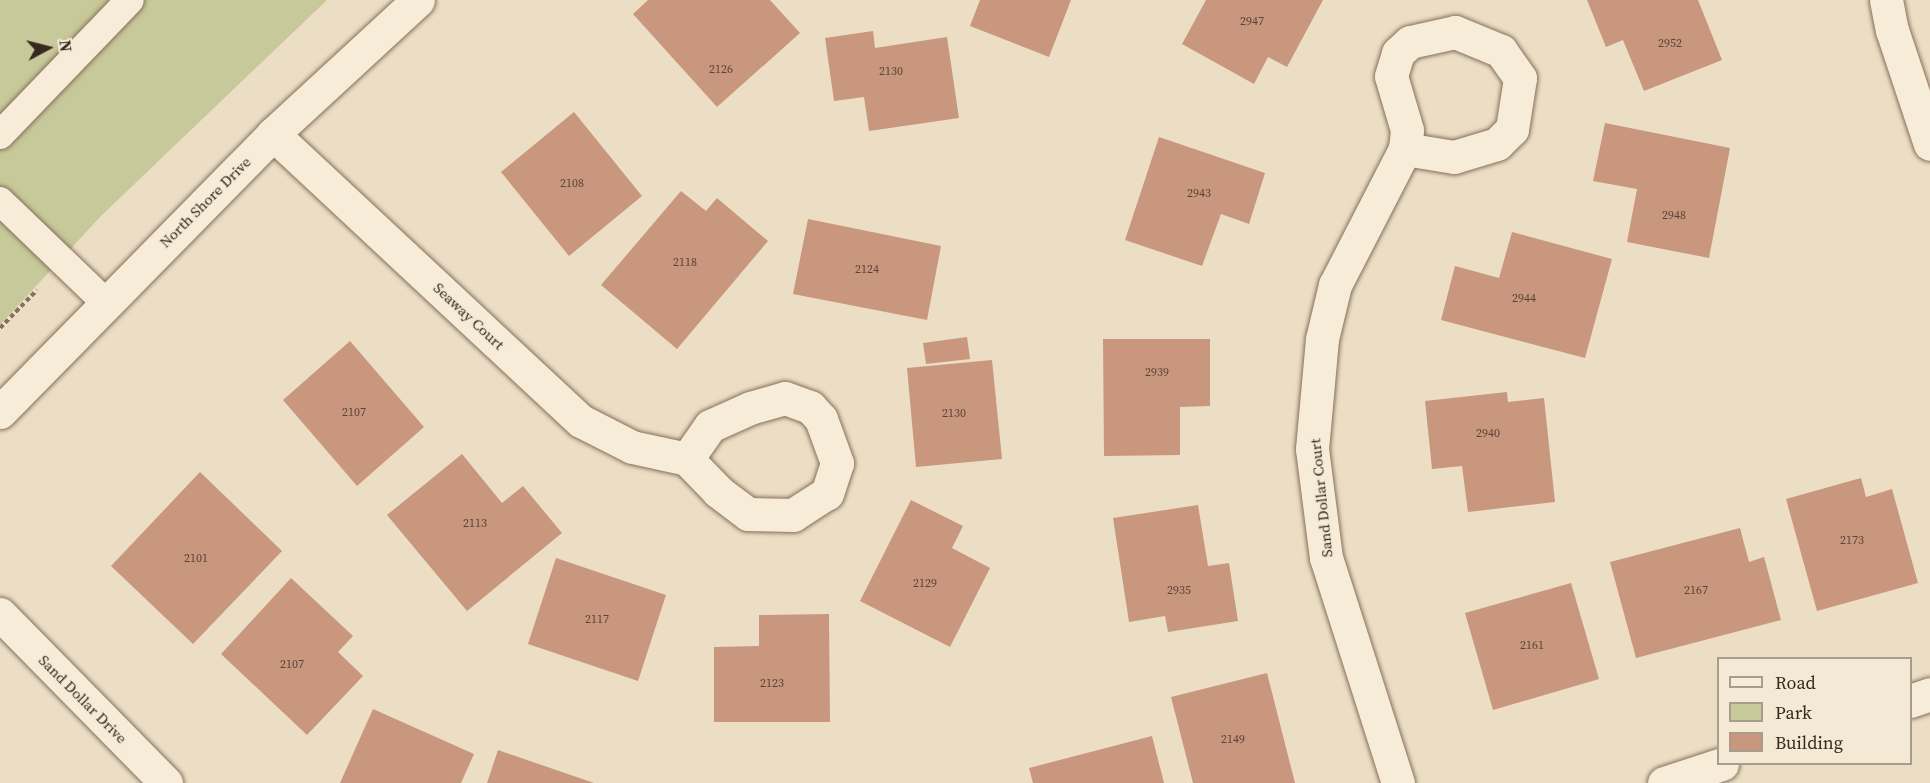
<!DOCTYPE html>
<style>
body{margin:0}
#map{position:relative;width:1930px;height:783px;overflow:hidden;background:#ecdec5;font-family:"Source Serif 4",serif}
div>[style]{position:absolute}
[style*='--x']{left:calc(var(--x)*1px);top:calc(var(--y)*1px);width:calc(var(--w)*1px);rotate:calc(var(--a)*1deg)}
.green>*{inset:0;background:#c7c99a}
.building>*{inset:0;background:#c8977d}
.path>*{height:4px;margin-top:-2px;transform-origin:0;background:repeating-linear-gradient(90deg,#86705c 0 4.5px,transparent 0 7.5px)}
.roads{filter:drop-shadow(0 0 2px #86705c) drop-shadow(0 0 2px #86705c)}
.lane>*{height:28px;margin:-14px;padding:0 14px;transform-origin:14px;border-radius:14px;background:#f7ecd8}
.street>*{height:33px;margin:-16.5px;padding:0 16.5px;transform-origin:16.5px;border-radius:16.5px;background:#f7ecd8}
.secondary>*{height:33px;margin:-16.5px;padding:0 16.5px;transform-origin:16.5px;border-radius:16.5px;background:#f7ecd8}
span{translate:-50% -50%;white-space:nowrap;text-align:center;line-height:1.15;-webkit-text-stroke:4.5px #f4e9d4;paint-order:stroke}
.number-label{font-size:12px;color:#5b4436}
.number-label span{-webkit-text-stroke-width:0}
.street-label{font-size:15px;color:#37291f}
.legend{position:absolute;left:1717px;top:657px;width:195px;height:108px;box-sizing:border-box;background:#f4e9d4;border:2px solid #a89c8c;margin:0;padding:8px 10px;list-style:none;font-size:18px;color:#37291f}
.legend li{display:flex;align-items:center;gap:12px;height:30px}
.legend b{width:30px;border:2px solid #a89c8c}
.north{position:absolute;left:18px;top:18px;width:60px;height:60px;-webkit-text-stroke:4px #f4e9d4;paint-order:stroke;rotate:83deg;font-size:16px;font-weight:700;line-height:24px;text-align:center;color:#37291f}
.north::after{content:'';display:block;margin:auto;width:21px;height:27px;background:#37291f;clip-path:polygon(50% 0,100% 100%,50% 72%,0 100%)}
</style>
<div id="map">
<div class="green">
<i style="clip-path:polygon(0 0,327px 0,100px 217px,0 325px)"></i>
</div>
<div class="building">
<i style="clip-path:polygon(648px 0,770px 0,800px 33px,717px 107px,633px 14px)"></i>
<i style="clip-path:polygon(980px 0,1071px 0,1049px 57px,970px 26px)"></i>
<i style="clip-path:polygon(1206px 0,1323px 0,1287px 67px,1268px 57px,1254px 84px,1182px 44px)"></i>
<i style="clip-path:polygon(1587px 0,1698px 0,1722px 60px,1644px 91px,1623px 40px,1606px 47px)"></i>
<i style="clip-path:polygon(873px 31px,875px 48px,947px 37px,959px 118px,869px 131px,864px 97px,834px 101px,825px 38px)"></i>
<i style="clip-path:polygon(574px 112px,642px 196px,569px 256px,501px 172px)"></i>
<i style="clip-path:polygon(1605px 123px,1730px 148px,1709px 258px,1627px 242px,1637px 189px,1593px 181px)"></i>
<i style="clip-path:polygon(1159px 137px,1265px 173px,1249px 224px,1221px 214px,1202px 266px,1125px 240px)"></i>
<i style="clip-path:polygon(681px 191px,706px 211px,717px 198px,768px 241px,677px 349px,601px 285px)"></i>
<i style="clip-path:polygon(808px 219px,941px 246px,927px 320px,793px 294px)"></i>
<i style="clip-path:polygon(1512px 232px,1612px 259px,1585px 358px,1441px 320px,1455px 266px,1499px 278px)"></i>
<i style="clip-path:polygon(967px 337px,970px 359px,926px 364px,923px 343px)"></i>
<i style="clip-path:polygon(1103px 339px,1210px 339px,1210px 406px,1180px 407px,1180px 455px,1104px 456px)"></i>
<i style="clip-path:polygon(350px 341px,424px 427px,357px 486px,283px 400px)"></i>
<i style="clip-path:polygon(992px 360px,1002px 459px,916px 467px,907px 368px)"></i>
<i style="clip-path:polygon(1507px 392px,1508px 402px,1544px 398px,1555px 502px,1468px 512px,1462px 466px,1432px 469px,1425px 401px)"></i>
<i style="clip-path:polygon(462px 454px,502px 503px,523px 486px,562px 533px,467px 611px,387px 515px)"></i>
<i style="clip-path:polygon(200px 472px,282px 551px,193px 644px,111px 566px)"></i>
<i style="clip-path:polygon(1861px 478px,1866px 497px,1892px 489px,1918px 583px,1817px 611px,1786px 499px)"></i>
<i style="clip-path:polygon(911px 500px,963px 526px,952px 548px,990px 568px,950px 647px,860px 601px)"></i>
<i style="clip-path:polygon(1198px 505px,1208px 566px,1229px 563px,1238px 621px,1168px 632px,1165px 616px,1129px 622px,1113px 518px)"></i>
<i style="clip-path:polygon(1740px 528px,1749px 562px,1764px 557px,1781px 620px,1636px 658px,1610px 562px)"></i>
<i style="clip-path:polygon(556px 558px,666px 595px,638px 681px,528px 644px)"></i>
<i style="clip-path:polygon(291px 578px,353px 636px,338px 652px,363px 676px,307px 735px,221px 654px)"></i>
<i style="clip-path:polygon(1571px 583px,1599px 679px,1493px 710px,1465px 613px)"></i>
<i style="clip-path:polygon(829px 614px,830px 722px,714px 722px,714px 647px,759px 646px,759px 615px)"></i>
<i style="clip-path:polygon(1267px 673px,1295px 783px,1193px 783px,1171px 697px)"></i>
<i style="clip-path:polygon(373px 709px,474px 754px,461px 783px,340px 783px)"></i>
<i style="clip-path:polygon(1152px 736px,1164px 783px,1033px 783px,1029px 768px)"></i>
<i style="clip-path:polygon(498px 750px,594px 783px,487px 783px)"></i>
</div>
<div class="path">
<i style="--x:0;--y:328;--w:53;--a:-45.8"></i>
</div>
<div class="roads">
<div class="lane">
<i style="--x:0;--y:135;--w:187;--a:-46.1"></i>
<i style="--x:0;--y:201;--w:147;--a:43.9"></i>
</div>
<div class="street">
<i style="--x:1455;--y:32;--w:50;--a:22.4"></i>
<i style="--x:1501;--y:51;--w:33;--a:55"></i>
<i style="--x:1520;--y:78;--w:52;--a:98.9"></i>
<i style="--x:1512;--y:129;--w:21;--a:135"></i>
<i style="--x:1497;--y:144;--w:45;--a:163.2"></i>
<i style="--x:1454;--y:157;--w:50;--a:-170.7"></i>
<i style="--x:1405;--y:149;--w:19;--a:-84"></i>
<i style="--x:1407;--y:130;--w:56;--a:-106.5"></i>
<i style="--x:1391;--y:76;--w:24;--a:-73"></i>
<i style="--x:1398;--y:53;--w:16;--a:-43"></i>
<i style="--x:1410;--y:42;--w:46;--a:-12.5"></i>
<i style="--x:273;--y:134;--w:421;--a:43"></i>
<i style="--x:581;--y:421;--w:57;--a:27"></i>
<i style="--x:632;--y:447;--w:56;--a:12.3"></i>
<i style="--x:785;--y:398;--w:27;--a:20"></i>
<i style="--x:810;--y:407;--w:16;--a:47"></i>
<i style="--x:821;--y:419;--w:47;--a:70"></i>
<i style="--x:837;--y:463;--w:32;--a:108"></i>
<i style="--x:827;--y:493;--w:40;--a:147.1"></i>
<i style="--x:793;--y:515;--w:45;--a:-178.7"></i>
<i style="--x:748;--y:514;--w:38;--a:-143"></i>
<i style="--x:718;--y:491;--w:45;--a:-134.1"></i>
<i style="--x:687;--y:459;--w:40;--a:-55.1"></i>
<i style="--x:710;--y:426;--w:44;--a:-24.2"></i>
<i style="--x:750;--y:408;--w:36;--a:-16"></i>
<i style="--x:0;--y:412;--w:390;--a:-45.5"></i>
<i style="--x:273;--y:134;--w:197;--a:-42.7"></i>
<i style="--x:0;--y:614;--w:237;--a:45.5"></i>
<i style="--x:1910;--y:701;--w:21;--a:-19"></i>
<i style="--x:1398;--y:783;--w:236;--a:-107.7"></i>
<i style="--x:1326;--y:558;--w:110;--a:-97.3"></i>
<i style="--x:1312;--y:449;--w:110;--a:-84.8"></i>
<i style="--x:1322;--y:339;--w:56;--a:-76.5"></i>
<i style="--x:1335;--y:285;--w:153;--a:-62.8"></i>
<i style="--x:1664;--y:783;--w:61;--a:-18.1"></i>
</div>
<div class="secondary">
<i style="--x:1886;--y:0;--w:31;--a:79"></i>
<i style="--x:1892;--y:30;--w:120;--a:71.6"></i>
</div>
</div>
<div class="number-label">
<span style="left:1252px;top:22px">2947</span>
<span style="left:1670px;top:44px">2952</span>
<span style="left:721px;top:70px">2126</span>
<span style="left:891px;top:72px">2130</span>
<span style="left:572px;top:184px">2108</span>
<span style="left:1199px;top:194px">2943</span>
<span style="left:1674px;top:216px">2948</span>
<span style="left:685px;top:263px">2118</span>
<span style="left:867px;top:270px">2124</span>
<span style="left:1524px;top:299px">2944</span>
<span style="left:1157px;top:373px">2939</span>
<span style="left:354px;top:413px">2107</span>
<span style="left:954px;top:414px">2130</span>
<span style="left:1488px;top:434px">2940</span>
<span style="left:475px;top:524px">2113</span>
<span style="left:1852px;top:541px">2173</span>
<span style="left:196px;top:559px">2101</span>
<span style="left:925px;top:584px">2129</span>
<span style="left:1179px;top:591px">2935</span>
<span style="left:1696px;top:591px">2167</span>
<span style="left:597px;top:620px">2117</span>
<span style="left:1532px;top:646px">2161</span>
<span style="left:292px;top:665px">2107</span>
<span style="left:772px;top:684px">2123</span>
<span style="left:1233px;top:740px">2149</span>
</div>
<div class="street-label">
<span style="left:205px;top:202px;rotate:-45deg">North Shore Drive</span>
<span style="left:469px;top:316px;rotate:43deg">Seaway Court</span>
<span style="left:1321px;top:498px;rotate:-96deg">Sand Dollar Court</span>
<span style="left:83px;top:699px;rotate:45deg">Sand Dollar Drive</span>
</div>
<ul class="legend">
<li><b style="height:8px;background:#f7ecd8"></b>Road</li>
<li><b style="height:16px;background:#c7c99a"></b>Park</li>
<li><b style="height:16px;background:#c8977d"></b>Building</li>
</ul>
<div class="north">N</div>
</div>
